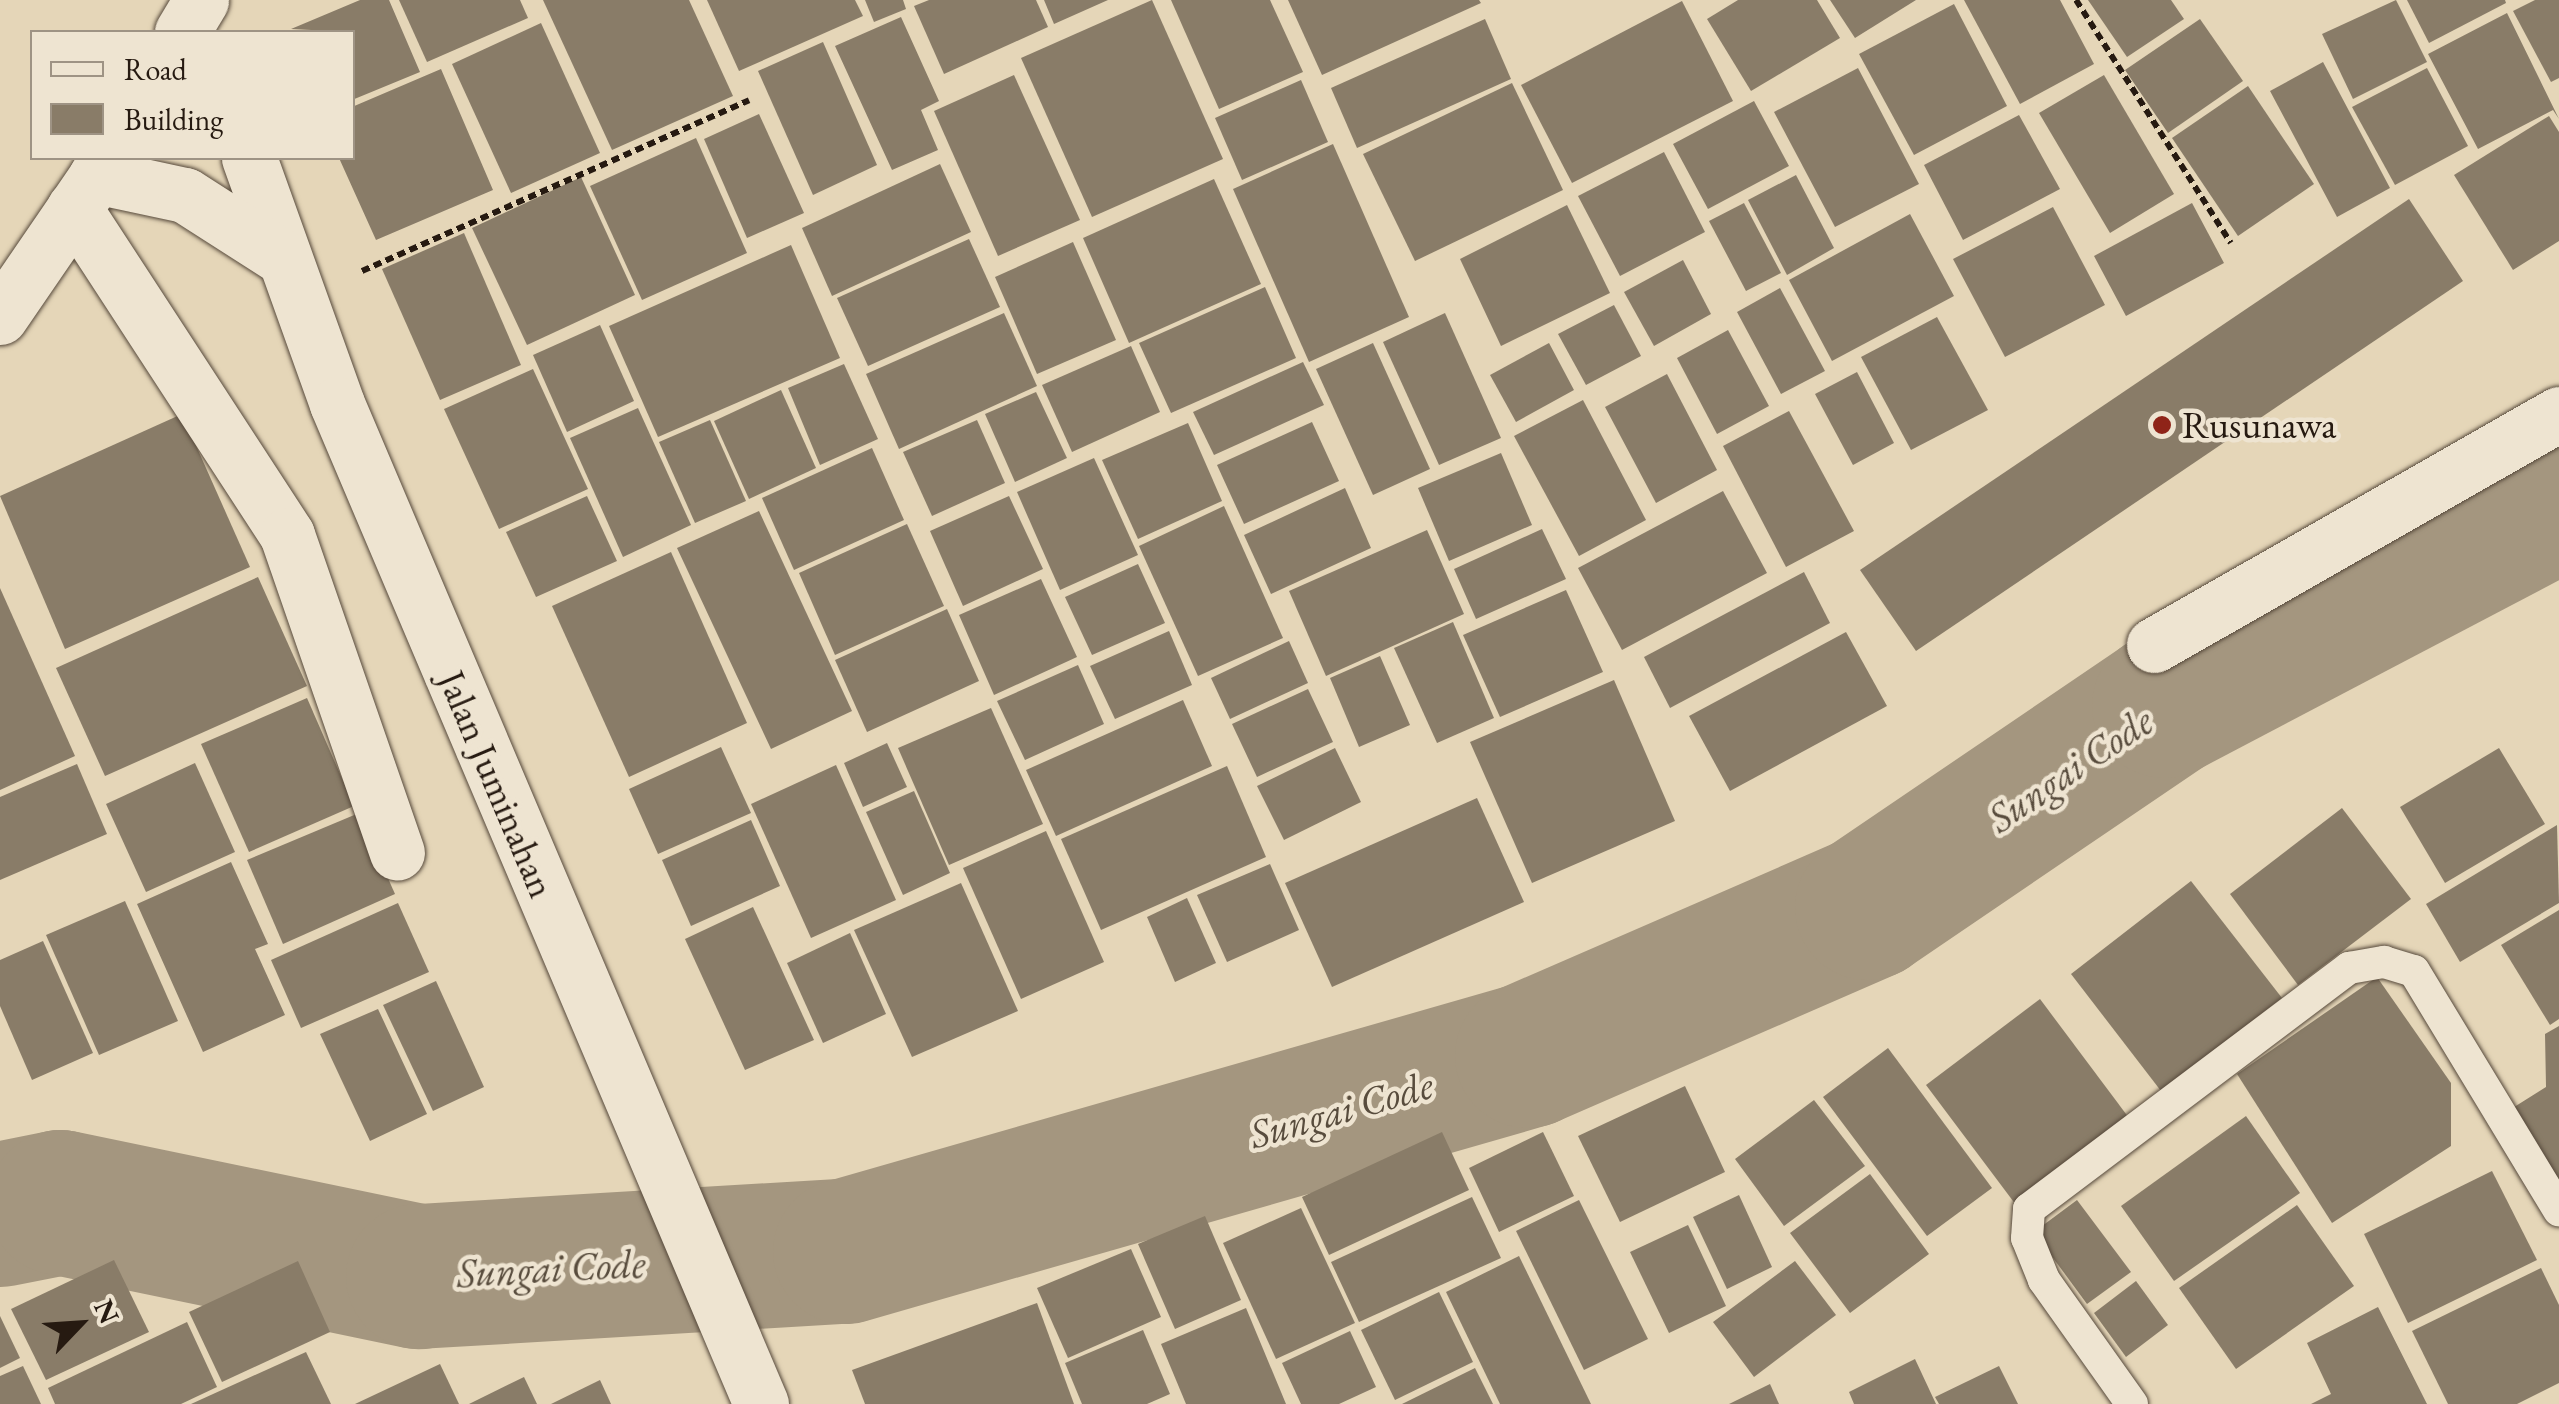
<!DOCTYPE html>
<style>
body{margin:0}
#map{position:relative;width:2559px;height:1404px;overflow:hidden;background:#e5d6b8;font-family:"EB Garamond",serif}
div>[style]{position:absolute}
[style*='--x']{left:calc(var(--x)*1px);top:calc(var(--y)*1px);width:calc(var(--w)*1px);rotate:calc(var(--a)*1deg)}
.river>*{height:145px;margin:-72.5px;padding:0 72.5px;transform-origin:72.5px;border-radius:72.5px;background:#a4967f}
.building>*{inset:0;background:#897c68}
.path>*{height:6px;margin-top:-3px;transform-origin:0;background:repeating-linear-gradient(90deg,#261a11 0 8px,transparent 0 13px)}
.roads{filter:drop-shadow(0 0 2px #56493b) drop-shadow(0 0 2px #56493b)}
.lane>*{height:32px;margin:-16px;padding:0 16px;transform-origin:16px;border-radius:16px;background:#eee4d1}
.street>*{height:55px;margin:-27.5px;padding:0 27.5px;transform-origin:27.5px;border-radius:27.5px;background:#eee4d1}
.secondary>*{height:55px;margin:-27.5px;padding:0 27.5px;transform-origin:27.5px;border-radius:27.5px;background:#eee4d1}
.dots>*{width:28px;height:28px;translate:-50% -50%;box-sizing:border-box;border:5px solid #eee4d1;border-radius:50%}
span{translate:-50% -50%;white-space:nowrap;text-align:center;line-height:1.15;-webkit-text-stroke:9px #eee4d1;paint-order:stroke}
.poi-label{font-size:38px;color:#261a11}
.left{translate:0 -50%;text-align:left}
.street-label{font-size:38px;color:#261a11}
.water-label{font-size:40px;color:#584c3d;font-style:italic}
.legend{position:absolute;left:30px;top:30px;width:325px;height:130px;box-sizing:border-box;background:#eee4d1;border:2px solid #9e9384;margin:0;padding:12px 18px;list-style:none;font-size:30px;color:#261a11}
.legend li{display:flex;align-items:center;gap:20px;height:50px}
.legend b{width:50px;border:2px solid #9e9384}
.north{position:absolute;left:30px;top:1274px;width:100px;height:100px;-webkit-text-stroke:8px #eee4d1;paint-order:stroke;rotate:65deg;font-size:28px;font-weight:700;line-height:40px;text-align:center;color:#261a11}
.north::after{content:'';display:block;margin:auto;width:35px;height:45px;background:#261a11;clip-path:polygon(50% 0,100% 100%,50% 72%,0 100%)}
</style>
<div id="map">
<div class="river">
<i style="--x:0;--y:1214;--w:61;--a:-11.3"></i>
<i style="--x:60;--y:1202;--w:366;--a:11.7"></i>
<i style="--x:418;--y:1276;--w:428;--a:-3.4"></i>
<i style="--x:845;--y:1251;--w:710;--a:-16.03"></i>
<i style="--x:1527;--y:1055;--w:371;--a:-23.5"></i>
<i style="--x:1867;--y:907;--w:359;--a:-34.2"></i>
<i style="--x:2164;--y:705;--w:446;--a:-27.7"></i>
</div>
<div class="building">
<i style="clip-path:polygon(360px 0,389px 0,420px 72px,352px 100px,352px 32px,291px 29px)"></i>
<i style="clip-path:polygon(399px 0,520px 0,528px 18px,427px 62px)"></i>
<i style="clip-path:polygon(543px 0,689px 0,733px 96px,612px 150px)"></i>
<i style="clip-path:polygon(707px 0,855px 0,863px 16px,739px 71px)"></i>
<i style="clip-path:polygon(865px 0,903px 0,906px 9px,874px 22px)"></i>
<i style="clip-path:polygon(929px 0,1036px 0,1048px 27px,944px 74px,914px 6px)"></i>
<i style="clip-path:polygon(1044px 0,1108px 0,1054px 24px)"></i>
<i style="clip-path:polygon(1152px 0,1223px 159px,1092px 217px,1021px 58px)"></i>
<i style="clip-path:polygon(1171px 0,1270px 0,1303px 72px,1219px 109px)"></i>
<i style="clip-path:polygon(1288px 0,1479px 0,1481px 3px,1322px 75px)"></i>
<i style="clip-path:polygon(1738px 0,1817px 0,1840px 38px,1751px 91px,1707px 19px)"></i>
<i style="clip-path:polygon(1830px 0,1916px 0,1855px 38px)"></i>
<i style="clip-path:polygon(1964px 0,2060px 0,2094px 64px,2020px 104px)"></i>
<i style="clip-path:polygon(2088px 0,2171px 0,2184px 19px,2127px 57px)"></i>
<i style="clip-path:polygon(2396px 0,2427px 62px,2353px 99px,2322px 34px)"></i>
<i style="clip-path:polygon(2407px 0,2505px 0,2506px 3px,2429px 43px)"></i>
<i style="clip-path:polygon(2535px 0,2559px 0,2559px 78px,2551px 82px,2513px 11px)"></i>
<i style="clip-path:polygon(1682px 1px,1733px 101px,1572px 183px,1521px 85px)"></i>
<i style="clip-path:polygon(1954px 4px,2007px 106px,1914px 155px,1859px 54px)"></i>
<i style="clip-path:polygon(2507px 13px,2559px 119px,2553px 110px,2478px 149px,2428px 54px)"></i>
<i style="clip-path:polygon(901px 17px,939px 101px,921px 110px,938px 150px,892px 170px,835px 46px)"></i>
<i style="clip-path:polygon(1485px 19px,1511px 79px,1357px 148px,1331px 88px)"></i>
<i style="clip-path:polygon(2200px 19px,2243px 81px,2168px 133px,2125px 70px)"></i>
<i style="clip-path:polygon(541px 23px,600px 153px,511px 193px,452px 64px)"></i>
<i style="clip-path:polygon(823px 42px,877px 165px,813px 195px,758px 71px)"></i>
<i style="clip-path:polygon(2323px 62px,2390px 188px,2337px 217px,2270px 91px)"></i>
<i style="clip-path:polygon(1858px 68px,1919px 184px,1835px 227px,1774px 112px)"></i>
<i style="clip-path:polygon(2427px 68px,2468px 146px,2395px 185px,2352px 107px)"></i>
<i style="clip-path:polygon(441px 69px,493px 190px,376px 240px,339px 158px,352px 158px,352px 107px)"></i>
<i style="clip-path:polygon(1014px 75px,1080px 220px,998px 256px,934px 111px)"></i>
<i style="clip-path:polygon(2104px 75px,2174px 194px,2110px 233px,2039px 113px)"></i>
<i style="clip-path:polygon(1301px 80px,1328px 142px,1242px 180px,1215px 118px)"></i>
<i style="clip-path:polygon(1512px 83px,1563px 190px,1415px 261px,1363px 154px)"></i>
<i style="clip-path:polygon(2248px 86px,2314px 184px,2238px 236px,2172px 138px)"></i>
<i style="clip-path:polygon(1754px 101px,1789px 166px,1708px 209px,1673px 144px)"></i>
<i style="clip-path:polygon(759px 114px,804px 213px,747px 238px,704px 139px)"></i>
<i style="clip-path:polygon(2019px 115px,2060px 189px,1963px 240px,1924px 165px)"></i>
<i style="clip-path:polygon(2549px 116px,2559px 132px,2559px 241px,2513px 270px,2454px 175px)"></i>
<i style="clip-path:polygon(696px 138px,747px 253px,642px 300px,590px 186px)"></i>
<i style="clip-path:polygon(1333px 144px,1409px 317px,1309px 362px,1233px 189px)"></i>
<i style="clip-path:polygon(1664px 152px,1705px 232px,1620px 276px,1578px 196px)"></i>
<i style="clip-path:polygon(940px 164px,971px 232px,832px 296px,802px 228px)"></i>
<i style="clip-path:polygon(1796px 175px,1834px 248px,1787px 275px,1748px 200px)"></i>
<i style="clip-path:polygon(581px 177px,635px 295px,527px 345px,472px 228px)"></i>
<i style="clip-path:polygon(1214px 179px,1261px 284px,1129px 343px,1083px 238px)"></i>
<i style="clip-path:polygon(2409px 199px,2463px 281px,1916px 651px,1860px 570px)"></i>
<i style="clip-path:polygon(1744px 203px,1781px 273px,1746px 291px,1709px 221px)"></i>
<i style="clip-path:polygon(2192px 203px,2224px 263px,2126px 316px,2094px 256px)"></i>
<i style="clip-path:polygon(1567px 205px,1610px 293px,1501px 346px,1460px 259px)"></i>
<i style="clip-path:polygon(2053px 207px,2105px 305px,2005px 357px,1953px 259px)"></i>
<i style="clip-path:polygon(1910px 214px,1954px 296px,1832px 361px,1789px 280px)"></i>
<i style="clip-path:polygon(464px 233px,521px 365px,440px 400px,382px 269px)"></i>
<i style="clip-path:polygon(969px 239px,1000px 307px,868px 366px,837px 298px)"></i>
<i style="clip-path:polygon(1073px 242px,1116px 340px,1037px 374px,995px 277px)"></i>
<i style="clip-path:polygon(791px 245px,840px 358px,658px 437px,609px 326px)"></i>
<i style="clip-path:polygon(1683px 260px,1711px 314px,1654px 346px,1624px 292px)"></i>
<i style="clip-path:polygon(1265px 287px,1296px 358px,1171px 413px,1139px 343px)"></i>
<i style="clip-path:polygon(1780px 288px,1825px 371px,1781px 394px,1737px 312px)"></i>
<i style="clip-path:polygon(1614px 305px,1641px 356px,1586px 385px,1558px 334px)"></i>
<i style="clip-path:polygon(1004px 313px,1037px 386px,899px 449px,866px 374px)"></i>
<i style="clip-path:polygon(1445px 313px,1501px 438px,1439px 465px,1383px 342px)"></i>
<i style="clip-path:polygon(1937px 317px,1988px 410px,1911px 450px,1861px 357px)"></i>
<i style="clip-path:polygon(600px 325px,634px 401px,567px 432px,533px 355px)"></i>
<i style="clip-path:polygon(1728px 330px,1769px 406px,1717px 434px,1677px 358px)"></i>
<i style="clip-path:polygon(1373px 343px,1430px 469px,1373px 495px,1316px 369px)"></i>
<i style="clip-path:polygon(1549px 343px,1574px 390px,1516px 422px,1490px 375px)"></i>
<i style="clip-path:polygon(1131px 346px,1160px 412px,1072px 452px,1042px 385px)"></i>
<i style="clip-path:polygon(1303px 362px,1324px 405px,1214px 455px,1193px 412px)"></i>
<i style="clip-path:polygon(844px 364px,878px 439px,820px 465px,788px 388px)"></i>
<i style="clip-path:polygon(533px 369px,588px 489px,499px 529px,444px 409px)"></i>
<i style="clip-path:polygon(1857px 372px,1894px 443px,1853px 465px,1815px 394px)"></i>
<i style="clip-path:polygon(1667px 374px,1717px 470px,1656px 503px,1605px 407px)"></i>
<i style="clip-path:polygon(781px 390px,816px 468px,749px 499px,714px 421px)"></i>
<i style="clip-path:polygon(1036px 392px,1067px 458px,1015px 482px,985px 414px)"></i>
<i style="clip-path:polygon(1583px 400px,1646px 520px,1579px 556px,1514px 436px)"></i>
<i style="clip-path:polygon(638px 408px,691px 525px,623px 557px,570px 438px)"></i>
<i style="clip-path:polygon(1789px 411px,1854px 531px,1786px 567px,1723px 446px)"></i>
<i style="clip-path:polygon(182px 414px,250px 567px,65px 649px,0 496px)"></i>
<i style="clip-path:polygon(710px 420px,746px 501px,695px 523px,659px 442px)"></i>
<i style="clip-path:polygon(977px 420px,1005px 483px,932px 516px,903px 452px)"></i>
<i style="clip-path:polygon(1312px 422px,1339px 481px,1244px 524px,1217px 465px)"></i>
<i style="clip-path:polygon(1188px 423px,1222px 501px,1138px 539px,1102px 460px)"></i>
<i style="clip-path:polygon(872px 448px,904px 520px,794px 570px,762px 498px)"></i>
<i style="clip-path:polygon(1501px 453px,1532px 525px,1449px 561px,1418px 488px)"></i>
<i style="clip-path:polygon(1094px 458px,1138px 555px,1060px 590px,1017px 492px)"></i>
<i style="clip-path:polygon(1345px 488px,1371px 548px,1271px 594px,1244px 535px)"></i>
<i style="clip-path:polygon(1723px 491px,1767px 573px,1622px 650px,1578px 568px)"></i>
<i style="clip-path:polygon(587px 496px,617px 561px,536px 597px,506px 532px)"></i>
<i style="clip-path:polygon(1009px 496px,1043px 569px,963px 606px,930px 531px)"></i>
<i style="clip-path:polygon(1224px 506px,1283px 638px,1198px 676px,1139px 546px)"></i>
<i style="clip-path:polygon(759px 511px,852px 711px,771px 749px,677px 548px)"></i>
<i style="clip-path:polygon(907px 524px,944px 606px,835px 655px,799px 573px)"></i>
<i style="clip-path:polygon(1542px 529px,1566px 579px,1476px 619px,1454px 569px)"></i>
<i style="clip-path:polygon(1427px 530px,1464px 614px,1326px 676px,1289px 591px)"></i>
<i style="clip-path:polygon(671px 552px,747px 723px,629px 777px,552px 606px)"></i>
<i style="clip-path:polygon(1138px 564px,1165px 623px,1092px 655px,1065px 597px)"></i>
<i style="clip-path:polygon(1804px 572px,1830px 623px,1670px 708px,1644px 657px)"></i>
<i style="clip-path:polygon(258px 577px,307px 686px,105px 776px,56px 668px)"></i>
<i style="clip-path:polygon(1041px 579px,1077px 657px,994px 695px,959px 615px)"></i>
<i style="clip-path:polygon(0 588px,75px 756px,0 790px)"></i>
<i style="clip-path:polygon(1566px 590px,1603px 672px,1500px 717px,1463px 635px)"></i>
<i style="clip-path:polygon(947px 609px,979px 681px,867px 732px,835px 660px)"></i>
<i style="clip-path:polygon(1453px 622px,1494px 718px,1437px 743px,1394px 648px)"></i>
<i style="clip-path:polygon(1169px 631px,1192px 685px,1115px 719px,1090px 666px)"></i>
<i style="clip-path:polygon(1846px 632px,1887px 706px,1730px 791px,1689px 716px)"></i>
<i style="clip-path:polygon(1289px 641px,1308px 683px,1230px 719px,1211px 678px)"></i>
<i style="clip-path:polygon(1380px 656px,1410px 725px,1359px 747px,1330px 678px)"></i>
<i style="clip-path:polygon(1078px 665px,1104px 724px,1025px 760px,997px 701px)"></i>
<i style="clip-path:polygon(1614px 680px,1675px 821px,1532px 883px,1470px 742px)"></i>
<i style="clip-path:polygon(1308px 689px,1333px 742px,1257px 777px,1232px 724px)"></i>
<i style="clip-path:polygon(307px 698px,354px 806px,249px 852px,201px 744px)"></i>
<i style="clip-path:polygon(1183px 700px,1212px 766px,1056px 836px,1026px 770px)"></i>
<i style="clip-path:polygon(991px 708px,1043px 824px,949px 865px,898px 748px)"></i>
<i style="clip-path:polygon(887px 743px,907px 787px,863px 807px,844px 763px)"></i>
<i style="clip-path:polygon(721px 747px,751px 813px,658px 854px,629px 789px)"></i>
<i style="clip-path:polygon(1335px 748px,1361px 802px,1284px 840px,1257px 786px)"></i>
<i style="clip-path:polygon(2499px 748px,2545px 824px,2445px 883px,2400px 807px)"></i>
<i style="clip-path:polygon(195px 763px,235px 852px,146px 892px,106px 804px)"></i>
<i style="clip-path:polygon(77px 764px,107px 834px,0 880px,0 797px)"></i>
<i style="clip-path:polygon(836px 765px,896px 900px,811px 938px,751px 804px)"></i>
<i style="clip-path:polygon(1227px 766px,1266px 857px,1101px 930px,1061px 839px)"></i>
<i style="clip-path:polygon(914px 791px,950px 873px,903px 895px,866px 812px)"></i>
<i style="clip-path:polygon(1477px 798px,1524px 902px,1332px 987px,1285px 883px)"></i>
<i style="clip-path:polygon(2342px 808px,2411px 899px,2298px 985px,2230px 894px)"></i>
<i style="clip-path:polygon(359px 813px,395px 894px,283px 944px,247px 860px)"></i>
<i style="clip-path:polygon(751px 820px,780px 886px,691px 926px,662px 860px)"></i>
<i style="clip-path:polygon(2557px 825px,2559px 903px,2460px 962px,2426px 904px)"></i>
<i style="clip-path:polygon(1046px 831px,1104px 962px,1021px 999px,963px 868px)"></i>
<i style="clip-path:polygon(231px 862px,268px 944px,255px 949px,285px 1015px,203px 1052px,137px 904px)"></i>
<i style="clip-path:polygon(1270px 864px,1299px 930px,1227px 962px,1197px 895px)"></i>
<i style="clip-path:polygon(2191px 881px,2282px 998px,2161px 1091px,2071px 974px)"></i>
<i style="clip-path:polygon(961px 883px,1018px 1011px,912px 1057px,854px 930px)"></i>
<i style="clip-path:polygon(1187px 898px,1216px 963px,1175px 982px,1147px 917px)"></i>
<i style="clip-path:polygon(125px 901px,178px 1021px,99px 1055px,46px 935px)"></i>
<i style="clip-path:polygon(398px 903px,429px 972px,301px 1028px,271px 960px)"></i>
<i style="clip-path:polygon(753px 907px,814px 1040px,745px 1070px,685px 939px)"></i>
<i style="clip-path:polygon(2559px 910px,2559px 1019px,2550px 1025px,2501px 945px)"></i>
<i style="clip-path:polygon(850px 933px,886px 1014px,823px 1043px,787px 963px)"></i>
<i style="clip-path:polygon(43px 941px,93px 1053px,32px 1080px,0 1006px,0 960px)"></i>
<i style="clip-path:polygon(2377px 977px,2451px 1083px,2451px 1146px,2332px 1223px,2237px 1074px)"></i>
<i style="clip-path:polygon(436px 981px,484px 1087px,433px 1111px,383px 1005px)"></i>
<i style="clip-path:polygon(2040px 999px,2132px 1122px,2019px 1209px,1926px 1085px)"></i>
<i style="clip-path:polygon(378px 1009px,427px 1114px,370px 1141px,320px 1034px)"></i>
<i style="clip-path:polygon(2559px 1026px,2559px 1186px,2511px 1109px,2546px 1087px,2545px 1034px)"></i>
<i style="clip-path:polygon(1888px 1048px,1992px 1188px,1927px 1236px,1823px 1097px)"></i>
<i style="clip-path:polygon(1685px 1086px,1725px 1172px,1620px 1222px,1578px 1136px)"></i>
<i style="clip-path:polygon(1814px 1100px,1865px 1166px,1784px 1226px,1735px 1159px)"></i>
<i style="clip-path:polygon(2246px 1116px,2300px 1193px,2174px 1281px,2121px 1206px)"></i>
<i style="clip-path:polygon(1442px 1132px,1469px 1190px,1329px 1255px,1302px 1197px)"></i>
<i style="clip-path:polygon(1543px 1132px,1574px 1196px,1499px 1232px,1469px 1168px)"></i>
<i style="clip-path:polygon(2492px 1171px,2537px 1260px,2408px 1323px,2364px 1234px)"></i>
<i style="clip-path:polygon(1870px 1174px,1929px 1254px,1850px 1313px,1790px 1233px)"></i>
<i style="clip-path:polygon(1739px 1195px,1772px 1267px,1727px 1289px,1693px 1217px)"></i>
<i style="clip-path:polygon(1472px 1197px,1501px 1258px,1359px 1322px,1331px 1262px)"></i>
<i style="clip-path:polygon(1579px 1200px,1648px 1339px,1584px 1370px,1516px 1231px)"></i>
<i style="clip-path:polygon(2077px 1200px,2131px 1272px,2087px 1304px,2034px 1232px)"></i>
<i style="clip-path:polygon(2297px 1205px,2354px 1286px,2236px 1369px,2179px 1288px)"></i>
<i style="clip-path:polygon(1301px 1208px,1355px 1323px,1276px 1359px,1223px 1243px)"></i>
<i style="clip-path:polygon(1205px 1216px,1241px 1300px,1175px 1329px,1138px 1244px)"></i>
<i style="clip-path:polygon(1688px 1225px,1726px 1306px,1669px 1333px,1630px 1252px)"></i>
<i style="clip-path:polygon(1131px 1249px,1161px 1317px,1068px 1358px,1037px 1288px)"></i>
<i style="clip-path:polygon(1519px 1256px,1591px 1404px,1500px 1404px,1446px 1292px)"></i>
<i style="clip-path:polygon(114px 1260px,149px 1332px,46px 1380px,11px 1309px)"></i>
<i style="clip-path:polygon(298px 1261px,330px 1332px,222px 1382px,189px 1312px)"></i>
<i style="clip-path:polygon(1795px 1261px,1836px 1315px,1754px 1377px,1713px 1322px)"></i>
<i style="clip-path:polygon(2541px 1268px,2559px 1305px,2559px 1383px,2517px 1404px,2448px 1404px,2412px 1331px)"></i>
<i style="clip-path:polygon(2136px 1281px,2168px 1325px,2126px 1357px,2094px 1313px)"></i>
<i style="clip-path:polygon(1439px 1292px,1473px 1362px,1395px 1400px,1361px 1330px)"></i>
<i style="clip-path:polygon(1037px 1303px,1074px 1404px,865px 1404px,852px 1370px)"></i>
<i style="clip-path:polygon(2378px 1307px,2427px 1404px,2311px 1404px,2331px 1394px,2307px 1343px)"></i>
<i style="clip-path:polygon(1246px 1308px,1286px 1404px,1186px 1404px,1161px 1344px)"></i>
<i style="clip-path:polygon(0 1316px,20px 1358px,0 1368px)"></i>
<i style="clip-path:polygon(187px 1322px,217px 1387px,181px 1404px,55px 1404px,48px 1388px)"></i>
<i style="clip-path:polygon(1143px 1330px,1170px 1394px,1147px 1404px,1082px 1404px,1065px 1363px)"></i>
<i style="clip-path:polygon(1350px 1331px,1376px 1387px,1339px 1404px,1301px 1404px,1282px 1363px)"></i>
<i style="clip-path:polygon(306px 1352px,331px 1404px,191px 1404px)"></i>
<i style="clip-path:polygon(1915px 1359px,1936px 1404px,1854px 1404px,1849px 1392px)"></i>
<i style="clip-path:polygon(440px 1364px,459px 1404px,355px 1404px)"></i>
<i style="clip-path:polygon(23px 1366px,41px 1404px,0 1404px,0 1376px)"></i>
<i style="clip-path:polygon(1999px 1366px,2018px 1404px,1939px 1404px,1935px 1397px)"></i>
<i style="clip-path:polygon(1475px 1368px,1493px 1404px,1402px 1404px)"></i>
<i style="clip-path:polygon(524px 1377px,537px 1404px,469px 1404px)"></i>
<i style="clip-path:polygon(600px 1380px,611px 1404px,551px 1404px)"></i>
<i style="clip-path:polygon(1770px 1384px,1779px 1404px,1729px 1404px)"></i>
</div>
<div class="path">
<i style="--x:2076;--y:0;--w:288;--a:57.5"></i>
<i style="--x:362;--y:271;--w:423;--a:-23.8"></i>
</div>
<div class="roads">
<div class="lane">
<i style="--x:2132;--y:1404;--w:152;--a:-125.4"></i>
<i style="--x:2044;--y:1280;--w:45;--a:-112"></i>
<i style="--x:2027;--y:1238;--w:29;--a:-86"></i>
<i style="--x:2029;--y:1209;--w:401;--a:-37"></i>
<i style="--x:2349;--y:968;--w:36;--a:-10"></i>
<i style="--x:2384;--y:962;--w:31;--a:17"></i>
<i style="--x:2414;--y:971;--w:280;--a:58.8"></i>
</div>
<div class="street">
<i style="--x:74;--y:208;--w:390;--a:56.9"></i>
<i style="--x:287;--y:535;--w:336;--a:70.9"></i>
<i style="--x:2154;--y:645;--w:466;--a:-29.7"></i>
</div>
<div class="secondary">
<i style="--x:182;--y:32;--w:37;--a:-59"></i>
<i style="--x:249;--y:158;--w:261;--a:70.3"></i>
<i style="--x:337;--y:404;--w:1086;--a:67.02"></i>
<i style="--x:96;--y:176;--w:91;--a:12.1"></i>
<i style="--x:185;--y:195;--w:117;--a:32.7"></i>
<i style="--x:0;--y:317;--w:193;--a:-55.6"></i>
</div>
</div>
<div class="dots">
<i style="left:2162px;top:425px;background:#8f2418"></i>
</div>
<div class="poi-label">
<span class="left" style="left:2182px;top:425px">Rusunawa</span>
</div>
<div class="street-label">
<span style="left:497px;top:784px;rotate:67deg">Jalan Juminahan</span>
</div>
<div class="water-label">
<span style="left:2070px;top:769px;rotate:-34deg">Sungai Code</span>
<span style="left:1341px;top:1109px;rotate:-16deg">Sungai Code</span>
<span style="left:551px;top:1268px;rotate:-3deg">Sungai Code</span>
</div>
<ul class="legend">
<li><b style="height:12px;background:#eee4d1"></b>Road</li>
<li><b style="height:28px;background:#897c68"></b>Building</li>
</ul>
<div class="north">N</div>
</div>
